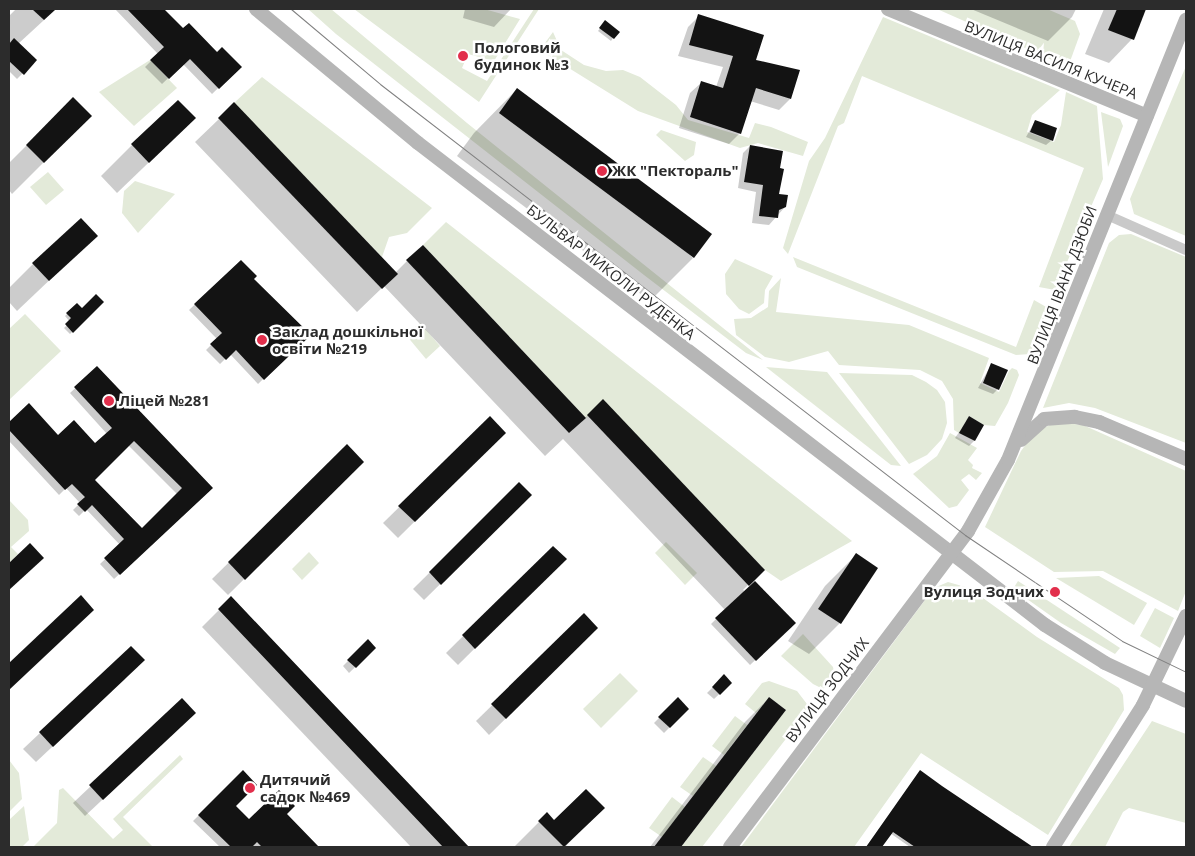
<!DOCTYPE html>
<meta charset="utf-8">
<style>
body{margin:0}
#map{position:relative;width:1195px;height:856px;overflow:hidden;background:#fff;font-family:"Open Sans",sans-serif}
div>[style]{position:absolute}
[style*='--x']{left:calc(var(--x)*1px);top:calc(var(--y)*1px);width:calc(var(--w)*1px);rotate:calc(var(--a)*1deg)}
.green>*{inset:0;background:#e3ead9}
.shadow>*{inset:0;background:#0003}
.building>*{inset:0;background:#131313}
.street>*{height:10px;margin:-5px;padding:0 5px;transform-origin:5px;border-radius:5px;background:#c9c9c9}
.secondary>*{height:14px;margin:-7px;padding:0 7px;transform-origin:7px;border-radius:7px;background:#b6b6b6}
.tram>*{height:1px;margin:-0.5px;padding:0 0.5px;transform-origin:0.5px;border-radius:0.5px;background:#818181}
.dots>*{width:14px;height:14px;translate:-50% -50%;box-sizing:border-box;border:2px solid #fff;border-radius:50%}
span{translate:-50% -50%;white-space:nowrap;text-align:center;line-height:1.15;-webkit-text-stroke:5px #fff;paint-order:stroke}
.poi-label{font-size:15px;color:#2c2c2c;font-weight:700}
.left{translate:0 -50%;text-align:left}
.right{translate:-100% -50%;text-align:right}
.street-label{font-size:15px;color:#2c2c2c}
.frame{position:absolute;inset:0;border:10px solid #2c2c2c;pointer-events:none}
</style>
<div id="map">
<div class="green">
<i style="clip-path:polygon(308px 9px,331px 9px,467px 123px,763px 360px,746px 353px,644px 275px,336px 34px)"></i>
<i style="clip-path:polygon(354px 9px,484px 9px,520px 19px,494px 61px,468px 54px,462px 68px,487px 81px,534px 9px,539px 9px,479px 102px)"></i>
<i style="clip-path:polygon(937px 9px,1047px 9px,1075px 21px,1080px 34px,1068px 67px)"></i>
<i style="clip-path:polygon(883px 17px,1060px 90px,1032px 115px,1027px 132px,1054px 142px,1061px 125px,1066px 92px,1097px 106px,1103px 179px,1055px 290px,1039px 287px,1084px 168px,862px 76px,844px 123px,838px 126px,788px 254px,783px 248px,809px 161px,825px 138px)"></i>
<i style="clip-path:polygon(553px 32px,561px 50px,584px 65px,606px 71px,623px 70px,640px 77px,676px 105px,688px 120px,749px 138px,755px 123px,771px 127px,808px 142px,803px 156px,758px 143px,740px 148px,638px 111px,543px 52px,545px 43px)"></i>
<i style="clip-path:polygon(150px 60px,177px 88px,134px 126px,99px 92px)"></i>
<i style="clip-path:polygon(1186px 66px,1186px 236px,1134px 214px,1130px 199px)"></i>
<i style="clip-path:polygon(262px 77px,432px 208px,407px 233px,389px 237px,382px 257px,234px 103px)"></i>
<i style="clip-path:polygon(1101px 112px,1120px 119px,1123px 126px,1108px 167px)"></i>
<i style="clip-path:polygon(661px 130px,696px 142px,694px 155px,685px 161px,656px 135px)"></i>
<i style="clip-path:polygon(48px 172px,64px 190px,46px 205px,30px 187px)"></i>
<i style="clip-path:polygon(135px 181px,175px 194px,138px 233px,122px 213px,124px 191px)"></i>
<i style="clip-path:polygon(446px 222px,852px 541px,781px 581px,765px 570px,603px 400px,586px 418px,423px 245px)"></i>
<i style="clip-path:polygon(1131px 234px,1186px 257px,1186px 443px,1095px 408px,1069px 403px,1043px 408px,1109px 243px,1119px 235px)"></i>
<i style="clip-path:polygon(793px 257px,1016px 347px,1034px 300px,1048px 308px,1030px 354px,1016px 355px,797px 267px)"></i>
<i style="clip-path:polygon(735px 259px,773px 276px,765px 290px,764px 303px,749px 314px,739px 309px,726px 294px,725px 274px)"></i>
<i style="clip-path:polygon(781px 278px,776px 312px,909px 325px,989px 358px,980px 383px,999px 392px,1009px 371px,1012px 368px,1017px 370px,1019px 375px,1008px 403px,995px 426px,984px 425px,969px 416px,959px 433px,954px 430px,953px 399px,942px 381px,920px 370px,839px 365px,828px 351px,789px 362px,765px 357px,736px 335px,734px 319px,751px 318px,768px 307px,769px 291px)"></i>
<i style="clip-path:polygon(25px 314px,61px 351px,9px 400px,9px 329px)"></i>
<i style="clip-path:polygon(420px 323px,440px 346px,426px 359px,406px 335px)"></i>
<i style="clip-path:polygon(766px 367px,827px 372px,901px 466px,891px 465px)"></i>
<i style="clip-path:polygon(839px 373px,912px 375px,926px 382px,937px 390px,945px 402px,947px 423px,942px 439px,927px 455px,909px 464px)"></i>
<i style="clip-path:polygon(1056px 422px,1083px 425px,1186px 471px,1186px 591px,1178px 611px,1103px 571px,1054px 572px,985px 527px,1021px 451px,1035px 432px)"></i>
<i style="clip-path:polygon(950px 433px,977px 448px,968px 460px,973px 465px,972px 468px,982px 473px,976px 480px,969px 474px,961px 480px,969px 490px,957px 506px,949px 508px,913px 474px,937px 456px)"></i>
<i style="clip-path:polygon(9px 500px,28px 520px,29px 531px,11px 547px,18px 554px,9px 563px)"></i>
<i style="clip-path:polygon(666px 542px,697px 573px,685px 585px,655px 553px)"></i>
<i style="clip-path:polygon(309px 552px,319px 563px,302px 580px,292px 569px)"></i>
<i style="clip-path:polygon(1099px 576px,1147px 603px,1134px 625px,1056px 578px)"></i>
<i style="clip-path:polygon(1018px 581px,1120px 648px,1115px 654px,1061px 623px,1013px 589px)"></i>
<i style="clip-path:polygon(948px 582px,969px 588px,1037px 637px,1119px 688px,1123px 695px,1124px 710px,1048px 835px,921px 753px,854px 847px,741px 847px,934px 588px)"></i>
<i style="clip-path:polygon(1155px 608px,1174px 618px,1160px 648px,1140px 636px)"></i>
<i style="clip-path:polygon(803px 634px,833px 667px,835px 677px,823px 689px,813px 684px,781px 656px)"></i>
<i style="clip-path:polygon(620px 673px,638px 691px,601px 728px,583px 709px)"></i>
<i style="clip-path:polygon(769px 681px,797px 691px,807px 704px,806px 713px,702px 847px,681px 847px,786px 710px,769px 697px,756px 713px,745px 704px,762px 683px)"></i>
<i style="clip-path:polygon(735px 716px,747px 725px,724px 755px,712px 746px)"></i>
<i style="clip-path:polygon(1152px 721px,1186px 734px,1186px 823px,1129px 808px,1123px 812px,1105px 847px,1069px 847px)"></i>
<i style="clip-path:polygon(180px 755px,183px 759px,123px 817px,153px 847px,33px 847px,57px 823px,59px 790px,63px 788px,113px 839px,123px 830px,113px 819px)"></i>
<i style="clip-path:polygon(703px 757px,716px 766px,693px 796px,680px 787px)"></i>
<i style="clip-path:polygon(9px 760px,19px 773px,22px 799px,9px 812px)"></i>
<i style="clip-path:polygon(672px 797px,685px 807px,662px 837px,649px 828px)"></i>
<i style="clip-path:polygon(24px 806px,29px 840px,22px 847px,9px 847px,9px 820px)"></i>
</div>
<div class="shadow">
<i style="clip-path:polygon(16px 9px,56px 9px,18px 44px,36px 60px,17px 79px,9px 71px,9px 16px)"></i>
<i style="clip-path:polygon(115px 9px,162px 9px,183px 30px,240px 67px,212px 94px,183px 64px,162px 84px,145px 67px,158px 54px)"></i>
<i style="clip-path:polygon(465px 9px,511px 9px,494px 27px,463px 18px)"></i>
<i style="clip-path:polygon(971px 9px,1076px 9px,1072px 17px,1048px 41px)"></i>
<i style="clip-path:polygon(1104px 9px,1145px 9px,1132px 39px,1109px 63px,1085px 54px)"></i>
<i style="clip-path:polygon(699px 16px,755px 61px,790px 99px,779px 110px,750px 101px,740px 133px,729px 144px,679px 128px,690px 93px,702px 82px,716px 87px,723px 67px,678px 56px,688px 27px)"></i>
<i style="clip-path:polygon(605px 22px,613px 38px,611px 41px,598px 31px)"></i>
<i style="clip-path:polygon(517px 89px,693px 258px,650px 301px,457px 156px,474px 133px)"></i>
<i style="clip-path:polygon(73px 99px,90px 116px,12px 194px,9px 190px,9px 163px)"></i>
<i style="clip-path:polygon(195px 118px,117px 193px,101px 176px,132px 145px)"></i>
<i style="clip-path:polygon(219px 119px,395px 273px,407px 261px,585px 418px,603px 401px,763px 570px,743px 590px,794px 623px,750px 665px,711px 624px,725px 610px,563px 439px,545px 456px,384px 286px,357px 312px,195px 142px)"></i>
<i style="clip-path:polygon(1035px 121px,1052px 140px,1046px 145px,1026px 137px)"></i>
<i style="clip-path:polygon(750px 146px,785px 207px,769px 225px,752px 223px,756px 192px,738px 188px,743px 153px)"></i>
<i style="clip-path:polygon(96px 236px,17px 311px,9px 302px,9px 288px,33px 264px)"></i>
<i style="clip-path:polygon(241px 261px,252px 279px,309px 335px,258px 384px,230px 354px,220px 364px,206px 350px,217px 339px,189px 310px)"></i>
<i style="clip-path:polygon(103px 302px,70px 334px,64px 328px,70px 322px,65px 316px,77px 304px,82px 309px)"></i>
<i style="clip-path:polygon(991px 365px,998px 389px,993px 394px,978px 388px)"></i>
<i style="clip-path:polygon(evenodd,97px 368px,206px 494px,114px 579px,100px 564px,120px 545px,86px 509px,79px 516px,73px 510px,80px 503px,66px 488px,59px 495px,9px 441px,9px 423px,29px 405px,58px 437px,95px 444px,107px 434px,70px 393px,97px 368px,128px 445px,177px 494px,142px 529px,93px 480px,128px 445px)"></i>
<i style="clip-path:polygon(490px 418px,504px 433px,398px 538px,383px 523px)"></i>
<i style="clip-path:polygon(969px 418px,974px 441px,969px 446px,955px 438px)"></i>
<i style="clip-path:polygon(347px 446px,362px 462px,228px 595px,212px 579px)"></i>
<i style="clip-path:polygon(519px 484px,531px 495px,424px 600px,413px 589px)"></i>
<i style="clip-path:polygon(553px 547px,565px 559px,458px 665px,446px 653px)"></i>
<i style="clip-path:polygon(856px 555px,840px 623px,809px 654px,788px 641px,825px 586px)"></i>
<i style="clip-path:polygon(231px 598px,467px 847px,411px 847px,202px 627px)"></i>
<i style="clip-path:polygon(584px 615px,597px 628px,489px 735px,476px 721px)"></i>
<i style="clip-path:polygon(368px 641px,375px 648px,349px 673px,343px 666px)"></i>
<i style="clip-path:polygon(724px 676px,731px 683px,714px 699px,707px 693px)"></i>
<i style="clip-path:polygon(127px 677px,36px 762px,23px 749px,40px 733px)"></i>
<i style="clip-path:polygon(769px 698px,784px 710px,680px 847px,650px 847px,745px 722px)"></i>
<i style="clip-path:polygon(678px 699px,688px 709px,664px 733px,654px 723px)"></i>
<i style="clip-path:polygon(182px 700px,178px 729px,85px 816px,73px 803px)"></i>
<i style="clip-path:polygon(243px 772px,235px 806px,249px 821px,285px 814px,311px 842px,306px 847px,220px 847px,193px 821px)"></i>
<i style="clip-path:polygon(920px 772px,1031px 847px,910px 847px,890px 833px,880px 847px,866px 847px)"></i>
<i style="clip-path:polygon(603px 808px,565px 847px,515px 846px,547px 814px,554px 821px)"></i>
</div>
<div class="building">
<i style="clip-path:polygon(32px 9px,56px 9px,44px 20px)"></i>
<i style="clip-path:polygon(127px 9px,164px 9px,183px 28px,189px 23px,217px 52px,222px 47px,242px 67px,219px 89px,190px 59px,169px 79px,150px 60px,164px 47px)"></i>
<i style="clip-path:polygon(1117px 9px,1146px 9px,1134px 40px,1108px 30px)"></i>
<i style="clip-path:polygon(698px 14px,764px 35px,756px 60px,800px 70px,791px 99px,756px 88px,741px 134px,690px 117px,701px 81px,723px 88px,733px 56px,689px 45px)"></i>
<i style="clip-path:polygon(605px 20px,620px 32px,614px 39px,599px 28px)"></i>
<i style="clip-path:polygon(14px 38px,37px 60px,24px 75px,9px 61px,9px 44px)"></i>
<i style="clip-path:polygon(517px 88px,712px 234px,694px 258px,499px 113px)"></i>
<i style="clip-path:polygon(73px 97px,92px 116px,44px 163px,26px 145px)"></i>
<i style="clip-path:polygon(178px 100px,196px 118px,149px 163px,131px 144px)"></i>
<i style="clip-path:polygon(234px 102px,398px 274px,382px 289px,218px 118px)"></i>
<i style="clip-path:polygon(1035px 120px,1057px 128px,1053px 141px,1030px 132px)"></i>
<i style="clip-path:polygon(750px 145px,783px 151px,780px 168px,784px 169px,779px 194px,788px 195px,786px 207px,779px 210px,778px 218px,759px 216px,763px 185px,744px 182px)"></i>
<i style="clip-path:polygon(81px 218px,98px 236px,49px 281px,32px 263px)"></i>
<i style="clip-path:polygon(423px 245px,586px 418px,569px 433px,406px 260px)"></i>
<i style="clip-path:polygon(241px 260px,257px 276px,254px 279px,311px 335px,264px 380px,236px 350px,226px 360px,210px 344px,222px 333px,194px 304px)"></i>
<i style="clip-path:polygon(96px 294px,104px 302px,73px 333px,65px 324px,71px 318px,66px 313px,77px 303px,82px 308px)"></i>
<i style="clip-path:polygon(991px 363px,1008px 370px,999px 390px,983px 383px)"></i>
<i style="clip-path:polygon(evenodd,97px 366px,213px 488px,120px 575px,104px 558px,124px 539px,92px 505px,85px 512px,77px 504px,85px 497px,72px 484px,65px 490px,9px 430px,9px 422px,29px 403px,58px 435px,74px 420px,95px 443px,112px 428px,74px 387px,97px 366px,134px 441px,182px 488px,142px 528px,95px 480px,134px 441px)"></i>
<i style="clip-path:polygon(603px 399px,765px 570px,749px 586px,587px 415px)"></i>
<i style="clip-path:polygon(490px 416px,506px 433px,415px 522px,398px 506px)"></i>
<i style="clip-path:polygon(969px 416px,984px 425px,975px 441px,959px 433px)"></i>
<i style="clip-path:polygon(347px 444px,364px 462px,245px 580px,228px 562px)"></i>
<i style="clip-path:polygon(519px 482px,532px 495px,441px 585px,429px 572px)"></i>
<i style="clip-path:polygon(30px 543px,44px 558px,9px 590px,9px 563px)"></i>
<i style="clip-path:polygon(553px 546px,567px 559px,475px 649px,462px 635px)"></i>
<i style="clip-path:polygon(856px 553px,878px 568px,841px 624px,818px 609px)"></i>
<i style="clip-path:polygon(755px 581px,796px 623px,756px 661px,715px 618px)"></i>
<i style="clip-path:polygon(81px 595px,94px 610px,9px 690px,9px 663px)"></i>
<i style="clip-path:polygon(231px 596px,339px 710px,469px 847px,443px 847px,218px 609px)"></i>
<i style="clip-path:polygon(584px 613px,598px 628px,506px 719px,491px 704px)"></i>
<i style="clip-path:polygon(368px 639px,376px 648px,356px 668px,347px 660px)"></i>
<i style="clip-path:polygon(131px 646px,145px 660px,53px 747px,39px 732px)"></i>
<i style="clip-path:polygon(724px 674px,732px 683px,720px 695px,712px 687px)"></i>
<i style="clip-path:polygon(678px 697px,689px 709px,670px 728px,658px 717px)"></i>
<i style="clip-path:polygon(769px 697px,786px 710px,681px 847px,654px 847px)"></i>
<i style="clip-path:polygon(182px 698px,196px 713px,103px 800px,89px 785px)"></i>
<i style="clip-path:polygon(243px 770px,257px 785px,236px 806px,249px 819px,279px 790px,295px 806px,287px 814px,319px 847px,262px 847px,257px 842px,252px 847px,231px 847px,198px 815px)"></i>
<i style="clip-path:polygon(920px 770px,942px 786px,1033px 847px,915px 847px,893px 832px,882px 847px,866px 847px)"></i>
<i style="clip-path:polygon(586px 789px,605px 808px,564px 847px,538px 821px,547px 812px,554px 820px)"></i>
</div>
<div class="street">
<i style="--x:1107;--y:215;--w:86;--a:23.9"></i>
</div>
<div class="secondary">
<i style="--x:256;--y:9;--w:210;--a:39.6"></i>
<i style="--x:418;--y:143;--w:791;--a:37.55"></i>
<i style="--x:1045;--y:625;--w:71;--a:32.3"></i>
<i style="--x:1105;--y:663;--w:89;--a:25.1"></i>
<i style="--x:888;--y:9;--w:280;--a:22.4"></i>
<i style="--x:1021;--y:440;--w:31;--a:-42"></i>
<i style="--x:1044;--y:419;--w:31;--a:-4"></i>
<i style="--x:1075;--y:417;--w:25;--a:12"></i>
<i style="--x:1099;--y:422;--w:95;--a:23"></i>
<i style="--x:730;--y:847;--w:396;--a:-53"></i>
<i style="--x:968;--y:531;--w:81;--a:-60.6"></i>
<i style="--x:1008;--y:460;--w:475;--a:-68"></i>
<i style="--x:1053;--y:847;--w:168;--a:-57.6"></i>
<i style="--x:1143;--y:705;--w:99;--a:-64.2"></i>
</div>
<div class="tram">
<i style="--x:291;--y:9;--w:116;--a:40.1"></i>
<i style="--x:380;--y:84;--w:739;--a:37.63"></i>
<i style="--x:965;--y:535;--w:189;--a:34"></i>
<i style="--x:1122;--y:641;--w:71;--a:25.8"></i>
</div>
<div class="dots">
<i style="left:463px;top:56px;background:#e22f4c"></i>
<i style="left:602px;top:171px;background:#e22f4c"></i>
<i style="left:262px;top:340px;background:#e22f4c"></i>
<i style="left:109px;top:401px;background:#e22f4c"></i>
<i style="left:1055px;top:592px;background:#e22f4c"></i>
<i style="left:250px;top:788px;background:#e22f4c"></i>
</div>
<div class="poi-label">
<span class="left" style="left:474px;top:56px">Пологовий<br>будинок №3</span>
<span class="left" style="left:612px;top:171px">ЖК "Пектораль"</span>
<span class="left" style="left:272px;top:340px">Заклад дошкільної<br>освіти №219</span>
<span class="left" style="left:119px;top:401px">Ліцей №281</span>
<span class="right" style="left:1044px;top:592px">Вулиця Зодчих</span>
<span class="left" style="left:260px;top:788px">Дитячий<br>садок №469</span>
</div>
<div class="street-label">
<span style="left:1051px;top:60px;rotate:22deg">ВУЛИЦЯ ВАСИЛЯ КУЧЕРА</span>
<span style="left:611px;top:272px;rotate:38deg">БУЛЬВАР МИКОЛИ РУДЕНКА</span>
<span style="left:1062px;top:285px;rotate:-69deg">ВУЛИЦЯ ІВАНА ДЗЮБИ</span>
<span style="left:827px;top:690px;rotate:-53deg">ВУЛИЦЯ ЗОДЧИХ</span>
</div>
<div class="frame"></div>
</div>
